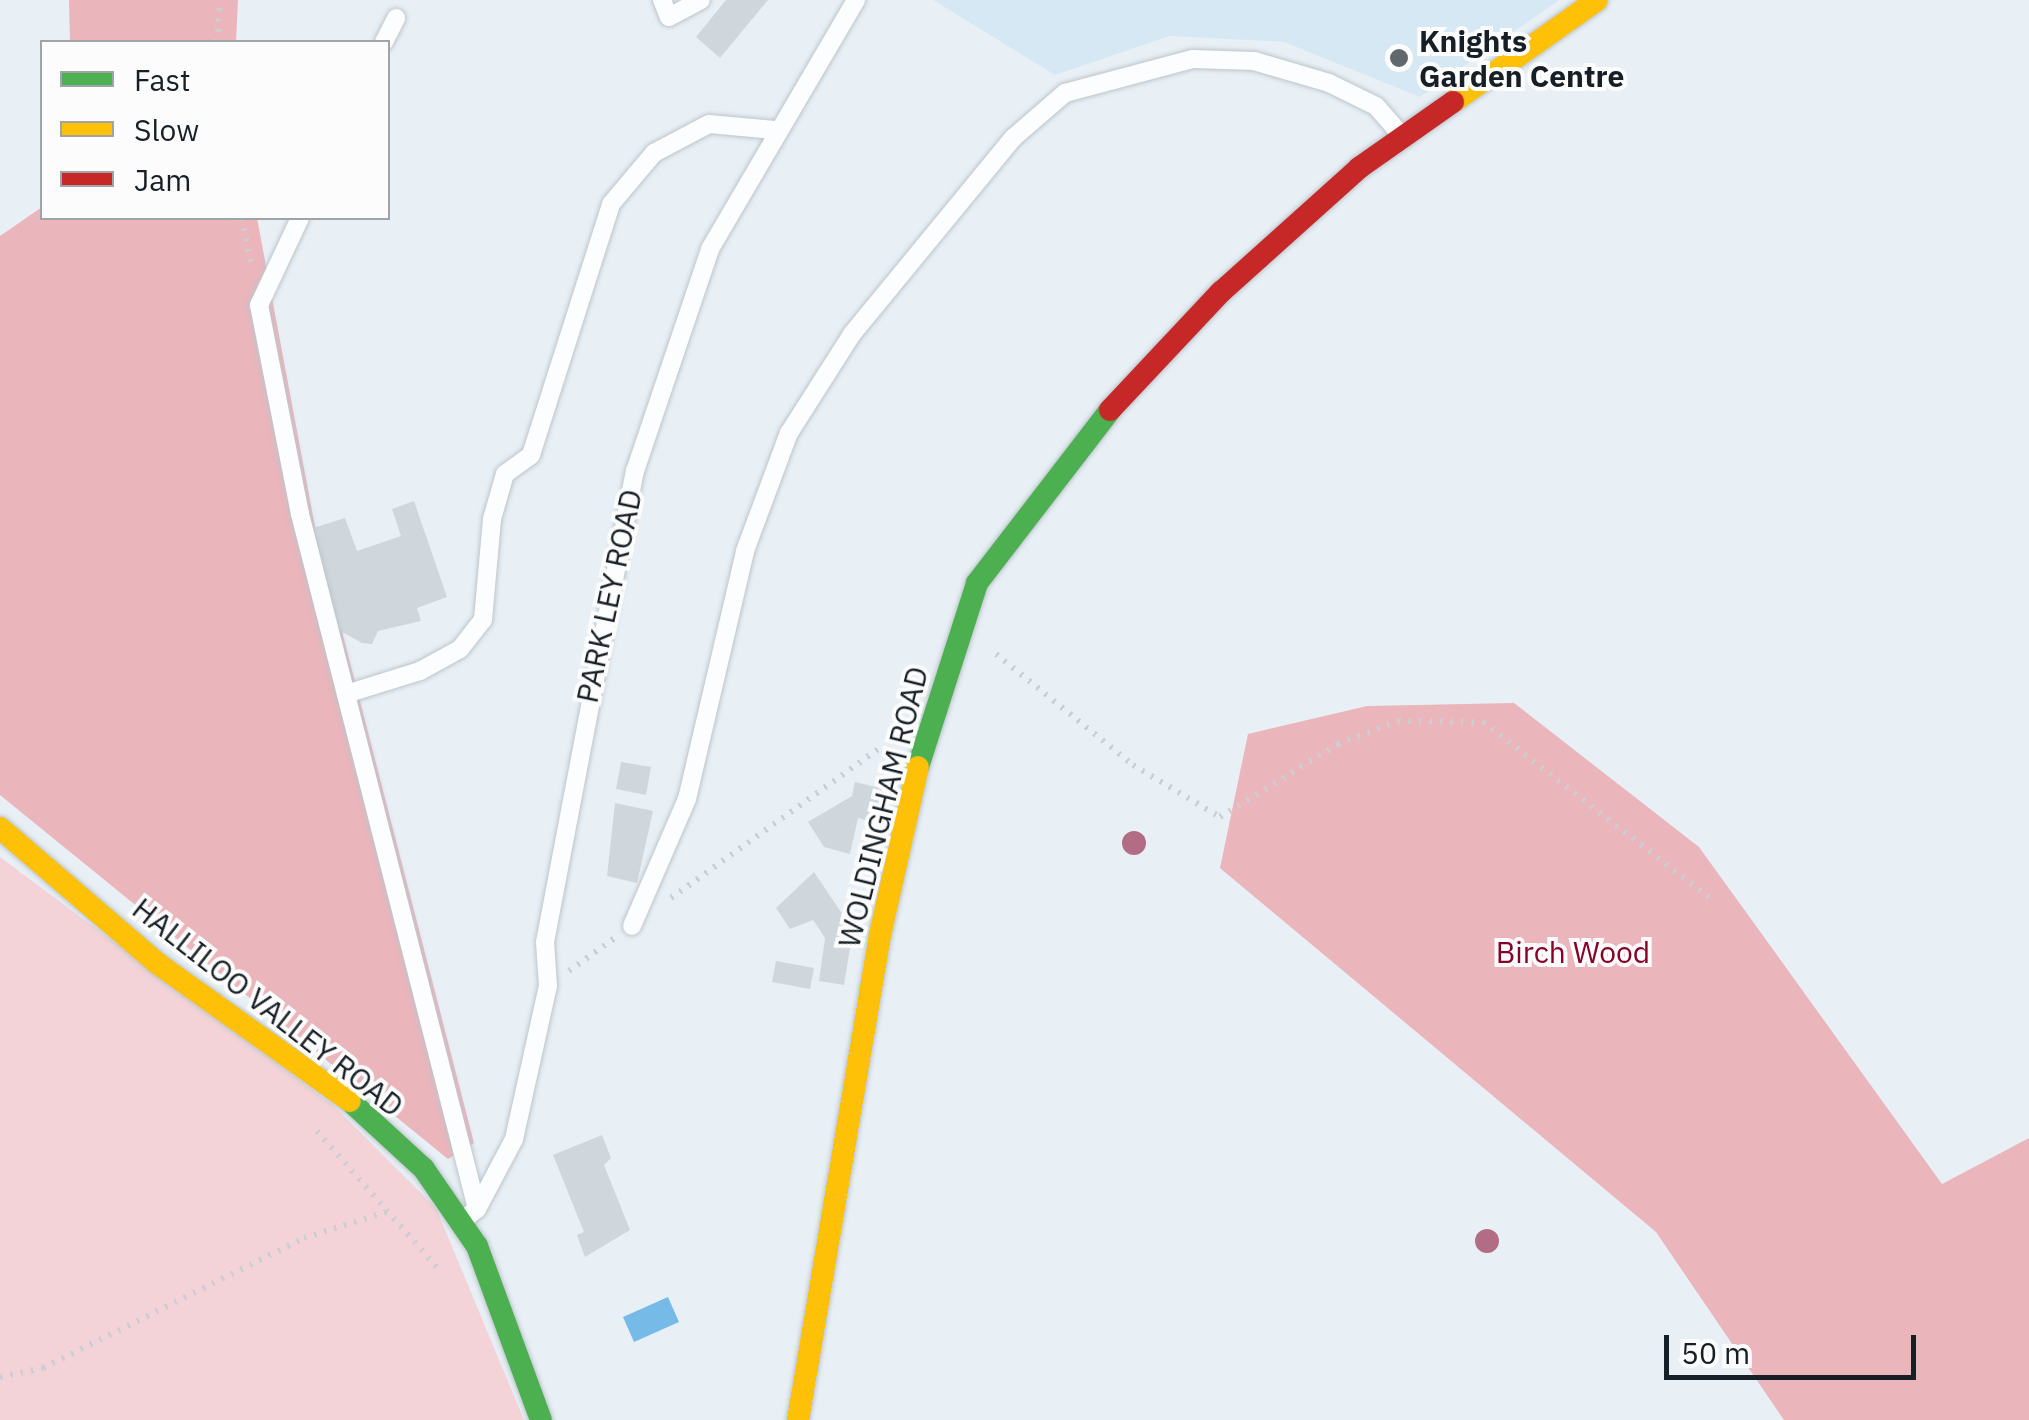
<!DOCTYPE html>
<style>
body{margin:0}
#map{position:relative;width:2029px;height:1420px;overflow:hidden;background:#e8f0f6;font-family:"IBM Plex Sans",sans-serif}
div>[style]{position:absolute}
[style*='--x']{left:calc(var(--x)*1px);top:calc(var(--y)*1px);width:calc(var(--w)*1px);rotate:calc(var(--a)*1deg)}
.built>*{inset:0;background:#d7e8f5}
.green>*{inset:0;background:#f3d3d7}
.forest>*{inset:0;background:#eab5bb}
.water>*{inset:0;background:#76bae7}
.building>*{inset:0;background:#cfd7dd}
.path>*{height:6px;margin-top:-3px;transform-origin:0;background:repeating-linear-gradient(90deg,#cccfd1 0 2.5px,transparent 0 10.5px)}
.roads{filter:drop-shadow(0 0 2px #bdc5cb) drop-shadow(0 0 2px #bdc5cb)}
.lane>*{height:18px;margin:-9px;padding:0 9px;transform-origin:9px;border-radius:9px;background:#fcfdfe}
.fast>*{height:22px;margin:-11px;padding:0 11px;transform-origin:11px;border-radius:11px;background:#4caf50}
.slow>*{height:22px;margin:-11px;padding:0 11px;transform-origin:11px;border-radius:11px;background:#ffc107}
.jam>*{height:22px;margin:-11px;padding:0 11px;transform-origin:11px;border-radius:11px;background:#c62828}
.trees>*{width:24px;height:24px;margin:-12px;border-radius:50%;background:#b26d84}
.dots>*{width:28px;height:28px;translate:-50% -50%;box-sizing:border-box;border:5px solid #fcfcfc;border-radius:50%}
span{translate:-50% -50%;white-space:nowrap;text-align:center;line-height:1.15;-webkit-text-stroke:8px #fcfcfc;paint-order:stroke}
.poi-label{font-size:30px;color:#161f25;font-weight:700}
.left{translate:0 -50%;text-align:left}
.street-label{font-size:30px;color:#161f25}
.park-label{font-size:30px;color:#860126}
.legend{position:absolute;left:40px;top:40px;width:350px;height:180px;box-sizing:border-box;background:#fcfcfc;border:2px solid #a0a4a6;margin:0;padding:12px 18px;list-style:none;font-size:30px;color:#161f25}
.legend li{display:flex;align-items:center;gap:20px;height:50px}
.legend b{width:50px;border:2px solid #a0a4a6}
.scale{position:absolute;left:1664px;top:1335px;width:252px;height:45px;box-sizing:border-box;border:5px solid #161f25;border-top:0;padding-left:12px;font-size:30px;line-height:35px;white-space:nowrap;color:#161f25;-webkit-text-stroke:8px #fcfcfc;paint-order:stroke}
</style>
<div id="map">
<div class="built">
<i style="clip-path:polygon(933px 0,1559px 0,1420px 97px,1284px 42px,1170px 36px,1055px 75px)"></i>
</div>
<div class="green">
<i style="clip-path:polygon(0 857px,334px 1106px,436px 1208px,524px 1420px,0 1420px)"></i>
</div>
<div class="forest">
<i style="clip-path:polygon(69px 0,238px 0,236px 42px,70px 42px)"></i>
<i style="clip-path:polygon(42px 207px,42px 218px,257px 218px,315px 527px,474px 1143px,448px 1159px,0 795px,0 236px)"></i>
<i style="clip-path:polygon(1514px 703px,1699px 847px,1942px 1184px,2029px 1138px,2029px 1420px,1784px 1420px,1656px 1232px,1220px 868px,1248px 734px,1367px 706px)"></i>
</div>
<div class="water">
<i style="clip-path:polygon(668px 1297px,679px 1322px,634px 1342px,623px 1317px)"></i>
</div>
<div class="building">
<i style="clip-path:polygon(726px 0,768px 0,720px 58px,696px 37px)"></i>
<i style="clip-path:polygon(414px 501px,447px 597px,417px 608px,421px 621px,378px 631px,372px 644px,362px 643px,335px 628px,310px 529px,345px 518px,357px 551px,401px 536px,392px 509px)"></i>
<i style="clip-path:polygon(621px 762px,651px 767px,646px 795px,616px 789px)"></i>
<i style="clip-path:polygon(855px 782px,884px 789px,876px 823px,858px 818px,850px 854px,824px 847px,808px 822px,852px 796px)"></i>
<i style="clip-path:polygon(615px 803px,653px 811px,637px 883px,607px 876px)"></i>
<i style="clip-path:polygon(814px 872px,853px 930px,844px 985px,819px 981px,825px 938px,813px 920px,790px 929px,776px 908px)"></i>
<i style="clip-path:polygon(776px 961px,814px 968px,810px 989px,772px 982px)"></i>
<i style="clip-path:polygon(602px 1135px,611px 1158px,604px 1165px,630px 1230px,585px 1257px,577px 1235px,584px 1232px,553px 1155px)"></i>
</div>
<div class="path">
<i style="--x:217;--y:42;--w:42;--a:-85.9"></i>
<i style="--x:242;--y:218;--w:48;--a:79.2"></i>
<i style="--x:996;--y:654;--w:176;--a:39"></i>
<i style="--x:1133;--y:765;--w:101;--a:30.9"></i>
<i style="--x:1220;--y:817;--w:139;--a:-31.7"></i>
<i style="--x:1338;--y:744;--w:64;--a:-21"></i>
<i style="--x:1398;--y:721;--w:85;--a:0.7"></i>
<i style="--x:1483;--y:722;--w:286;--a:37.8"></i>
<i style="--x:671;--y:898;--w:257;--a:-35.7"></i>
<i style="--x:569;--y:971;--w:58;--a:-35.9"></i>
<i style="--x:317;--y:1131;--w:188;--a:48.7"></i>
<i style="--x:0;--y:1377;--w:44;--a:-11.8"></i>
<i style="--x:43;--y:1368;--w:292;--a:-26.5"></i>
<i style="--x:304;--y:1238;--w:93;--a:-17.5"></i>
</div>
<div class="roads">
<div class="lane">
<i style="--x:662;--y:0;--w:18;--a:68"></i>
<i style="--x:669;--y:17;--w:36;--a:-28"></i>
<i style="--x:384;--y:42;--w:27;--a:-63"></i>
<i style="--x:300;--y:218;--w:96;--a:115.2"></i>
<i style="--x:259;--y:305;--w:213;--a:78.9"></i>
<i style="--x:300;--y:514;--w:717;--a:75.71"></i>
<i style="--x:346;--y:694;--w:77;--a:-17.3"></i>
<i style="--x:420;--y:671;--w:46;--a:-28.8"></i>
<i style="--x:460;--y:649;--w:37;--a:-52"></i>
<i style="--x:483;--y:620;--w:101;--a:-84.9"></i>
<i style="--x:492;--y:519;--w:47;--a:-73.9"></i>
<i style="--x:505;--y:474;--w:32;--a:-36"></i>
<i style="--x:531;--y:455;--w:263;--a:-72.3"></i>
<i style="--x:611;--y:204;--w:67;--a:-49.9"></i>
<i style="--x:654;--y:153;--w:62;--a:-27.8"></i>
<i style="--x:709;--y:124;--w:66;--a:5.2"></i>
<i style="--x:632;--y:926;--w:138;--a:-66.6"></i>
<i style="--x:687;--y:799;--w:255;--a:-76.8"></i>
<i style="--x:745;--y:551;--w:126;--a:-69.6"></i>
<i style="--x:789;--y:433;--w:117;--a:-57.5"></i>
<i style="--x:852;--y:334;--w:254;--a:-50.6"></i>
<i style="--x:1013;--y:138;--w:69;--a:-40.9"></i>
<i style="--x:1065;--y:93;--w:132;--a:-14.9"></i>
<i style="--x:1193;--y:59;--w:61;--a:1.9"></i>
<i style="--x:1254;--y:61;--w:78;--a:16.3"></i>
<i style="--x:1329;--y:83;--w:52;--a:26.1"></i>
<i style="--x:1376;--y:106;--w:40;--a:49"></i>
<i style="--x:463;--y:1220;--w:18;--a:-38"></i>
<i style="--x:477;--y:1209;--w:79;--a:-62.1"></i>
<i style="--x:514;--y:1139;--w:157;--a:-77.5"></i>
<i style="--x:548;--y:986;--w:44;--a:-93.9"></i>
<i style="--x:545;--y:942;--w:480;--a:-79.2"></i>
<i style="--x:635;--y:471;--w:234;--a:-71.3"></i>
<i style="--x:710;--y:249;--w:289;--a:-59.6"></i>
</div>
<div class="fast">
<i style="--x:918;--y:767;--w:193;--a:-72.2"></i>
<i style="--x:977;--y:583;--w:218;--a:-52.4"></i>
<i style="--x:350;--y:1101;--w:100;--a:42.6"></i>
<i style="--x:424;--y:1169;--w:93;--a:55.5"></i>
<i style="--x:477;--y:1246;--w:185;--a:69.8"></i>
</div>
<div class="slow">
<i style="--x:1453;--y:102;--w:176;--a:-35.3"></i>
<i style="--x:0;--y:828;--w:207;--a:40.7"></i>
<i style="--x:157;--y:963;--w:237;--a:35.6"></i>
<i style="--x:798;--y:1420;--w:492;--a:-80.4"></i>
<i style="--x:880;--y:935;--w:172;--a:-77.3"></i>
</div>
<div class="jam">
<i style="--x:1110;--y:410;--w:162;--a:-46.8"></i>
<i style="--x:1221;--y:292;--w:186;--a:-41.9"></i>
<i style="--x:1359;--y:168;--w:115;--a:-35.1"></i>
</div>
</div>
<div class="trees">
<i style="left:1134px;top:843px"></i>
<i style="left:1487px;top:1241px"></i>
</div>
<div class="dots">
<i style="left:1399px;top:58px;background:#60686e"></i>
</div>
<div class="poi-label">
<span class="left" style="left:1419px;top:58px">Knights<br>Garden Centre</span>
</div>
<div class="street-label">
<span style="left:609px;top:596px;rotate:-78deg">PARK LEY ROAD</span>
<span style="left:883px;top:807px;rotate:-76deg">WOLDINGHAM ROAD</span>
<span style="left:268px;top:1007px;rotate:38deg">HALLILOO VALLEY ROAD</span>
</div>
<div class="park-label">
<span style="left:1573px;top:952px">Birch Wood</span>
</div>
<ul class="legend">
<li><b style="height:12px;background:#4caf50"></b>Fast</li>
<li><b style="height:12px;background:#ffc107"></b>Slow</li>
<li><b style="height:12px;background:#c62828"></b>Jam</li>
</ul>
<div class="scale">50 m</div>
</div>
